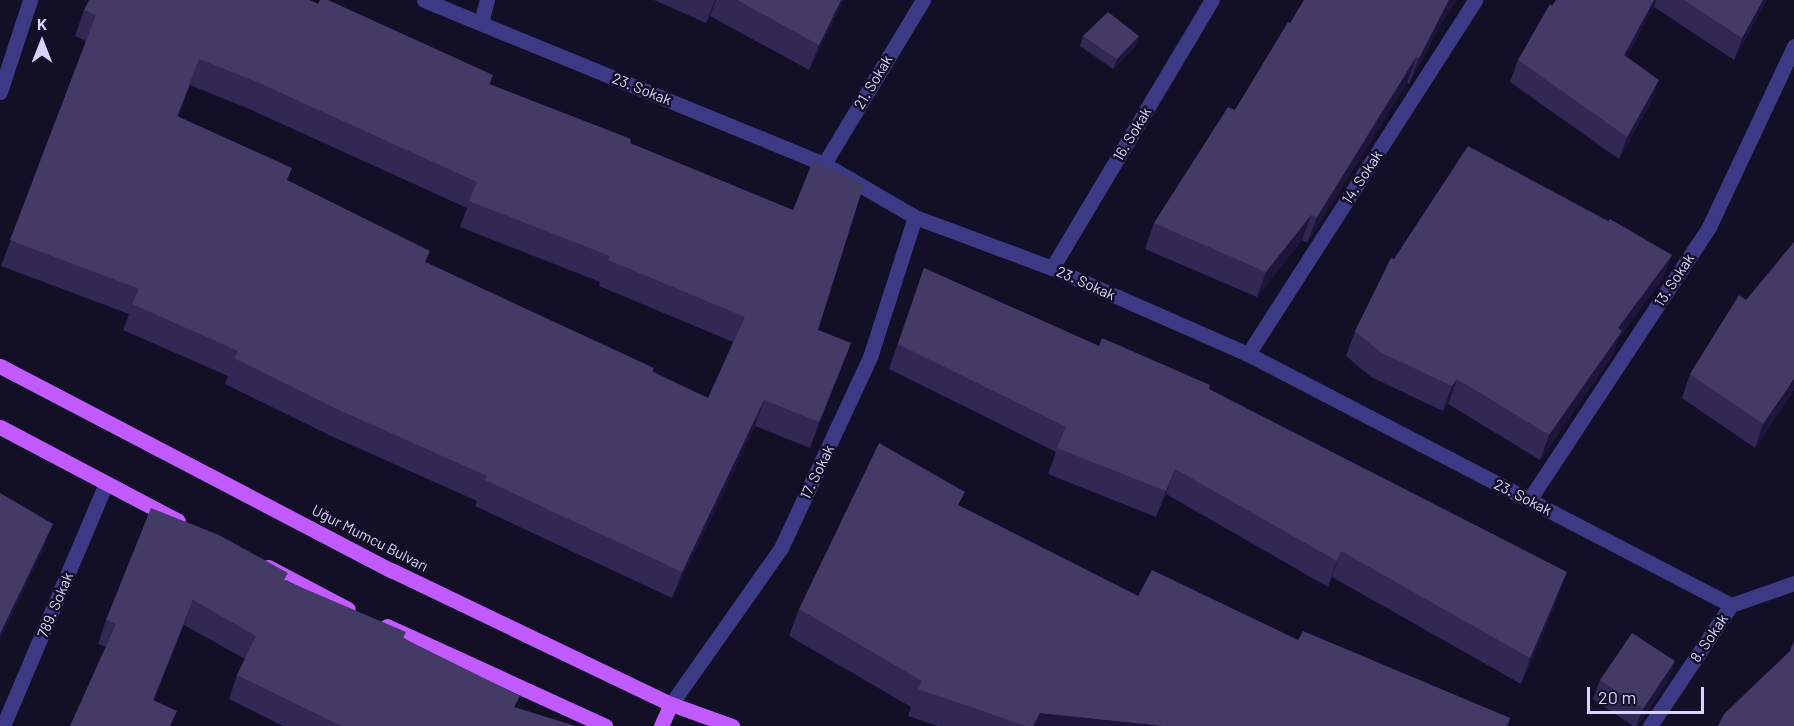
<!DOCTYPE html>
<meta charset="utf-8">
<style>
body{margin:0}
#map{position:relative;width:1794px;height:726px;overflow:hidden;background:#130f26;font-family:Barlow,sans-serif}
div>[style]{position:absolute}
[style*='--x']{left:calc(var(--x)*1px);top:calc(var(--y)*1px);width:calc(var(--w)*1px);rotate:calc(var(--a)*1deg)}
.minor>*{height:15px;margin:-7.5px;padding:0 7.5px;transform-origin:7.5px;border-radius:7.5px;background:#3d3a85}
.major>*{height:15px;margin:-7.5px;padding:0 7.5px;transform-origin:7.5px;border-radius:7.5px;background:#c25bff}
.wall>*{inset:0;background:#312854}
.shaded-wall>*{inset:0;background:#1d163a}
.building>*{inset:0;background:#433a66}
span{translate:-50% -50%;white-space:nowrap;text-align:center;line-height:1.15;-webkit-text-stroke:5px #130f26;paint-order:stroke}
.street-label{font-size:15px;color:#d9d4ff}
.north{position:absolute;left:12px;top:12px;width:60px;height:60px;-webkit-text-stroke:4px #130f26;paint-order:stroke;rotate:0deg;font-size:16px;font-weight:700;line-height:24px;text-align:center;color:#d9d4ff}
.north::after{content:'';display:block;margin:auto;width:21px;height:27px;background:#d9d4ff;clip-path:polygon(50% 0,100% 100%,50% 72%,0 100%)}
.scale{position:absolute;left:1587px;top:687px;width:117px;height:27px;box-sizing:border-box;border:3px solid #d9d4ff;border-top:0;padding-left:8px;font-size:18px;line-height:21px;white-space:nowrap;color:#d9d4ff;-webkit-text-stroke:4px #130f26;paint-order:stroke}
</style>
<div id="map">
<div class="minor">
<i style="--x:424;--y:0;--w:432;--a:22.3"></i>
<i style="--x:824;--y:164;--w:105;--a:30.2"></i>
<i style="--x:915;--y:217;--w:146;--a:20.4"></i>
<i style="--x:1052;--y:268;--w:214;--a:23.7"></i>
<i style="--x:1248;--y:354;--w:544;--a:27.46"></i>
<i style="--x:481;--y:22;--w:23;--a:-75"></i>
<i style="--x:0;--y:92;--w:97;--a:-71.9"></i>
<i style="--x:824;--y:164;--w:192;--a:-58.9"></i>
<i style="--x:1052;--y:268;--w:312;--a:-59.2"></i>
<i style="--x:1248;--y:354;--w:421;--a:-57.3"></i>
<i style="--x:1529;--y:500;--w:327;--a:-56.6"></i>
<i style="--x:1709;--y:227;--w:200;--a:-64.8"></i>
<i style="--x:671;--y:704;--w:191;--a:-54.8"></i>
<i style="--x:781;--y:548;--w:211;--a:-65"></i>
<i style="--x:870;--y:357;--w:147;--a:-72.2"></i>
<i style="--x:3;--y:726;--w:264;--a:-67"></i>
<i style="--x:1650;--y:726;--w:146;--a:-56.2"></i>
<i style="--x:1731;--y:605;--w:67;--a:-19.2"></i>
</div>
<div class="major">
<i style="--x:0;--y:366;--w:441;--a:27.6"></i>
<i style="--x:391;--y:570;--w:310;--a:25.6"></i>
<i style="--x:671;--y:704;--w:65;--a:19.8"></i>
<i style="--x:0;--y:427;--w:201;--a:27.8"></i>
<i style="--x:268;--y:567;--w:90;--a:27.7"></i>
<i style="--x:387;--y:626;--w:240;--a:24.6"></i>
<i style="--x:661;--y:726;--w:24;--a:-66"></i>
</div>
<div class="wall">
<i style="clip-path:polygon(654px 0,844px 0,809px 70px,710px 16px,706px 23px)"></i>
<i style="clip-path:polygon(1556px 0,1766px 0,1734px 60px,1654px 7px,1626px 57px,1651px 102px,1619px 159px,1510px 82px,1518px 60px)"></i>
<i style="clip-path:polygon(evenodd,84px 10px,493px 75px,490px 84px,630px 143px,818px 330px,851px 343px,810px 448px,755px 426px,672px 598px,475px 506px,477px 501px,329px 435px,225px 384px,228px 376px,123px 330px,129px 314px,1px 266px,86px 41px,75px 36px,84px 10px,190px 85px,247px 108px,467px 208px,460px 227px,600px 282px,599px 286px,733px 342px,708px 398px,426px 262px,178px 116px,190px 85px)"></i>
<i style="clip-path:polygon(1290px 23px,1440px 26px,1409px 84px,1407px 83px,1307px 243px,1302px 240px,1257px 297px,1145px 249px,1154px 223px,1235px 110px)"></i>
<i style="clip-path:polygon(1083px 36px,1136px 46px,1113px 69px,1080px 46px)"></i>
<i style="clip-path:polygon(1608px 221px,1672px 255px,1662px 280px,1618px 339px,1612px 356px,1540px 460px,1448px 404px,1443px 411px,1371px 377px,1346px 356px,1355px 331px,1394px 259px)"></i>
<i style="clip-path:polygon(924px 268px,1099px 346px,1209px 389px,1558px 598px,1521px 684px,1332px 577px,1328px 587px,1166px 494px,1156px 517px,1048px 474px,1056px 452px,889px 369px)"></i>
<i style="clip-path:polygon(1746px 300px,1794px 390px,1755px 448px,1682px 398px,1690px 374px)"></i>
<i style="clip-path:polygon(960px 506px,1138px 596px,1298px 640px,1510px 718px,1508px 726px,938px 726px,908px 716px,911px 707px,789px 636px,799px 609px)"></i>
<i style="clip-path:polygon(286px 580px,404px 638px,516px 708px,575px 726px,283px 726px,229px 699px,237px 675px,245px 659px,184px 625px,154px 700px,171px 726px,106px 647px,98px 644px,106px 620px)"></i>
<i style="clip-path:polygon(1675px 661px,1668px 680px,1637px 726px,1633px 726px,1593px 699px,1600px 680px)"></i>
</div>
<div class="shaded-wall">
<i style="clip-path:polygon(715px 0,716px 0,710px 16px,706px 23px)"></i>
<i style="clip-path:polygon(841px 0,844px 0,809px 70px,819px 45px)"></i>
<i style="clip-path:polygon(1449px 0,1457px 0,1440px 26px,1409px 84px,1419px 58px)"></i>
<i style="clip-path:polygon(1654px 0,1656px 0,1654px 7px,1616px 77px,1624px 55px)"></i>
<i style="clip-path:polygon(1763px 0,1766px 0,1734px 60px,1742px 38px)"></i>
<i style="clip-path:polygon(1139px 36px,1136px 46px,1113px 69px,1117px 59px)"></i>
<i style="clip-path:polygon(1416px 57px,1407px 83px,1307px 243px,1317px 217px)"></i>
<i style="clip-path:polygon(1659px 80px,1651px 102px,1619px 159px,1627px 137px)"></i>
<i style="clip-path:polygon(1311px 215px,1302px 240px,1257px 297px,1266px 272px)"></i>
<i style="clip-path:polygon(1672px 255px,1662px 280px,1618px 339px,1612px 356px,1540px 460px,1549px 435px,1618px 328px)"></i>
<i style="clip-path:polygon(851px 343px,841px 369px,810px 448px,819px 422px)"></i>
<i style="clip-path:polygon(1457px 379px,1448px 404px,1443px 411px,1452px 386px)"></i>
<i style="clip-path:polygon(1794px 379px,1794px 390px,1755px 448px,1763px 424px)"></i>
<i style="clip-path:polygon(764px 400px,755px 426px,672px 598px,682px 572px)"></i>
<i style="clip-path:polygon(1175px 469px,1166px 494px,1156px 517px,1166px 491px)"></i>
<i style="clip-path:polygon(53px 524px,43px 550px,0 640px,0 634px)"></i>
<i style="clip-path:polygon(1341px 551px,1332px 577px,1328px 587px,1337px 561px)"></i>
<i style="clip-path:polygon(1567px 572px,1558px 598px,1521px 684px,1530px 658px)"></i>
<i style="clip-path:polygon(193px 600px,184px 625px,144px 724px,153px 700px)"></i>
<i style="clip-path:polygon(1675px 661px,1668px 680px,1636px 726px,1643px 709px)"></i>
<i style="clip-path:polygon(1040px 713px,1164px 726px,1033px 726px)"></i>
</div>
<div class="building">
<i style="clip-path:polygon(evenodd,89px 0,310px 0,318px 4px,320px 0,328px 0,493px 75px,489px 84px,631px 139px,630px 143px,793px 210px,813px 161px,864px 184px,818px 330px,851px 343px,819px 422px,764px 400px,682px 572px,485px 480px,487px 476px,339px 410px,234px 358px,238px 351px,132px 304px,139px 289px,10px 240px,96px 15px,84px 10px,89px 0,199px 59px,257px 82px,477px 182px,469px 201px,610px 256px,608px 260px,745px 317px,708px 398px,652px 372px,654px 368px,425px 262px,430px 251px,287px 180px,292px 168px,177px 116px,199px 59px)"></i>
<i style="clip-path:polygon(737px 0,841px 0,819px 45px)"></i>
<i style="clip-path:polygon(1304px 0,1449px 0,1419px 58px,1416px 57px,1317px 217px,1311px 215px,1266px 272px,1154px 223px,1228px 107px,1235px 110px,1288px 22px,1290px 23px)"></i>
<i style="clip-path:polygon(1556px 0,1654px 0,1624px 55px,1659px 80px,1627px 137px,1518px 60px,1550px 4px,1552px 6px)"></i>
<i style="clip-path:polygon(1684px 0,1763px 0,1742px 38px)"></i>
<i style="clip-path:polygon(1108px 12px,1139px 36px,1117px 59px,1083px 36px)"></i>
<i style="clip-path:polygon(1468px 146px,1608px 221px,1610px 219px,1672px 255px,1618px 328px,1622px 331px,1549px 435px,1457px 379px,1452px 386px,1380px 352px,1355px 331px,1391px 258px,1394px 259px)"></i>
<i style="clip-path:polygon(1794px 242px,1794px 379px,1763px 424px,1690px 374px,1739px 295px,1746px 300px)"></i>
<i style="clip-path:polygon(924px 268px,1099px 346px,1102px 338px,1210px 385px,1209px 389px,1567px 572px,1530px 658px,1341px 551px,1337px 561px,1175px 469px,1166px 491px,1057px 448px,1066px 427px,898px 344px)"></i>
<i style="clip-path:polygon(879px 443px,965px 492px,958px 505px,1138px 596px,1152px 570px,1298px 640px,1303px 631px,1510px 718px,1506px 726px,1164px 726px,1040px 713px,1033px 726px,1026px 726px,918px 689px,922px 681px,799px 609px)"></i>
<i style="clip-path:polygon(0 493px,53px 524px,0 634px)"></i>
<i style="clip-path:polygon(151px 508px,219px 535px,288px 573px,284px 580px,406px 632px,403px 638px,520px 696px,514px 707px,575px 726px,341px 726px,237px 675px,256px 636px,193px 600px,153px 700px,177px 711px,170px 726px,70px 726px,116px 624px,106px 620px)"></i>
<i style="clip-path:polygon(1632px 633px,1675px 661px,1643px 709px,1600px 680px)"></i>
<i style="clip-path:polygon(1794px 641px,1794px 726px,1718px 726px,1724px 714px,1790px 651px)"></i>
</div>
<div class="street-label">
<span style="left:873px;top:82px;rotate:-59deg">21. Sokak</span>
<span style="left:642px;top:89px;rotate:22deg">23. Sokak</span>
<span style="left:1132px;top:134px;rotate:-59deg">16. Sokak</span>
<span style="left:1362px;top:177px;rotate:-57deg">14. Sokak</span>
<span style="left:1674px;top:280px;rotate:-57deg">13. Sokak</span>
<span style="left:1086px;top:283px;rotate:24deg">23. Sokak</span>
<span style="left:817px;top:472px;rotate:-64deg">17. Sokak</span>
<span style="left:1523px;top:497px;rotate:27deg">23. Sokak</span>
<span style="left:370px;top:538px;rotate:27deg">Uğur Mumcu Bulvarı</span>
<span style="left:55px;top:605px;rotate:-67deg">789. Sokak</span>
<span style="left:1709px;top:638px;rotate:-56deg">8. Sokak</span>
</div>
<div class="north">K</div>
<div class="scale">20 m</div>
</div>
